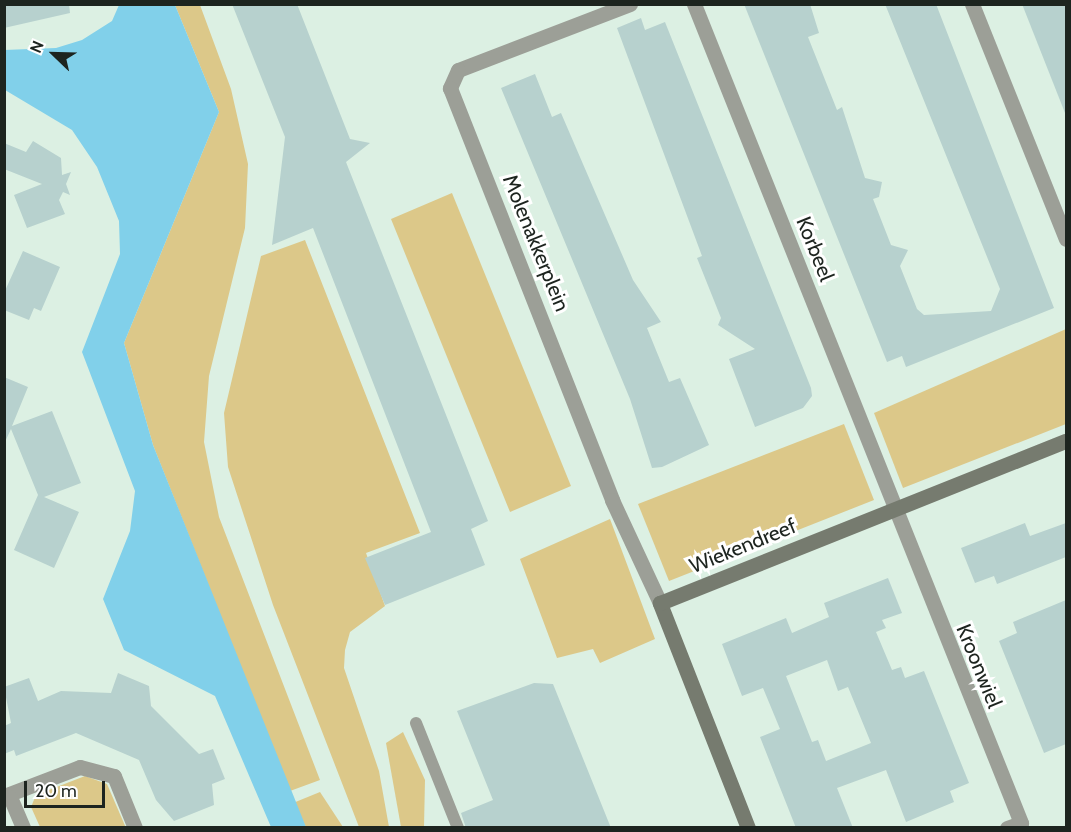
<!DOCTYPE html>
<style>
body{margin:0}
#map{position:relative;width:1071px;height:832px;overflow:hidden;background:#dcf0e3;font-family:Cabin,sans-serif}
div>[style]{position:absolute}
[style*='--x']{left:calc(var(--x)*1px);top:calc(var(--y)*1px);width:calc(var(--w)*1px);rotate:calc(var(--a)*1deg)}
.green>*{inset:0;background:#dcc889}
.water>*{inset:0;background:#81d0ea}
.building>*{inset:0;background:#b7d1ce}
.lane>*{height:12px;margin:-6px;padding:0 6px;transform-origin:6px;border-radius:6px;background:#9c9f97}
.street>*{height:15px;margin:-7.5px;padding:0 7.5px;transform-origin:7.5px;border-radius:7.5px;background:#9c9f97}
.secondary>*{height:15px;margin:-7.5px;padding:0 7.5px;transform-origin:7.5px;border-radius:7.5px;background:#767b6f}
span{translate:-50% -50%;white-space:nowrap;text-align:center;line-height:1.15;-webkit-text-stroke:6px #fff;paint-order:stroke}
.street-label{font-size:21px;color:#1d241f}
.frame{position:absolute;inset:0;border:6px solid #1d241f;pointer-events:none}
.north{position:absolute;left:24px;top:24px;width:60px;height:60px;-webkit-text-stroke:4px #fff;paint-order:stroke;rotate:293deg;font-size:16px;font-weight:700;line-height:24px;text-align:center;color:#1d241f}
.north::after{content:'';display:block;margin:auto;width:21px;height:27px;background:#1d241f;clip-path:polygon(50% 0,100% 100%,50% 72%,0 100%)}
.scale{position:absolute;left:24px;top:781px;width:81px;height:27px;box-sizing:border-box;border:3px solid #1d241f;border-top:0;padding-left:8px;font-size:18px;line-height:21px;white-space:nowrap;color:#1d241f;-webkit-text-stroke:4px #fff;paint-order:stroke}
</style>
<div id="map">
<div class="green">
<i style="clip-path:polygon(175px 5px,200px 5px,231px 89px,248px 164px,245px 228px,209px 376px,204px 442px,219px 517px,320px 780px,290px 791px,153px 445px,124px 343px,219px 112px)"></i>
<i style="clip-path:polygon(452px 193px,571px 486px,510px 512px,391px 219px)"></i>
<i style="clip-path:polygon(305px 240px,420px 533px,366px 553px,385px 606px,350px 632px,345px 650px,344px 668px,379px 771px,389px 827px,359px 827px,273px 605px,228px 467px,224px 413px,261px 256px)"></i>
<i style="clip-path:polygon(1066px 329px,1066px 424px,903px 488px,874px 413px)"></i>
<i style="clip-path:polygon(844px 424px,874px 500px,669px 581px,638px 504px)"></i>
<i style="clip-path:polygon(610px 519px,655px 639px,600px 663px,593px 649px,557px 658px,520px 559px)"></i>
<i style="clip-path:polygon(403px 732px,425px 780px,424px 827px,401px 827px,386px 743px)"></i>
<i style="clip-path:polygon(85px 776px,107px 784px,126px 828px,40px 827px,31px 807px,36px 795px)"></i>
<i style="clip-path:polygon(320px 792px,343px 827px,306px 827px,293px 803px)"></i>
</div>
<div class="water">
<i style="clip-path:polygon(119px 5px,175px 5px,219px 112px,124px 343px,153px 445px,306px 827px,271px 827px,215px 696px,124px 650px,103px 599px,130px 531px,135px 491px,82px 352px,120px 254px,119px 221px,97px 167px,72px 130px,5px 90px,4px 50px,56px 48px,82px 40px,112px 21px)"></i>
</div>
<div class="building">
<i style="clip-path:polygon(4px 4px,69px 4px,70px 13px,4px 28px)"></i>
<i style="clip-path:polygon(232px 4px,297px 4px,350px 139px,370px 143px,346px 162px,488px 521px,471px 529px,485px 565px,385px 605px,365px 558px,431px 532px,313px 228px,272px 245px,285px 137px)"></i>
<i style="clip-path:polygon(744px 4px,810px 4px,819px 33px,808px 37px,837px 110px,842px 107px,865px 178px,882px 182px,879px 197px,873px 199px,891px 245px,908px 250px,900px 266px,917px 309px,924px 315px,991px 311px,1000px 289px,885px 4px,936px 4px,1054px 308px,906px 367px,902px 356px,887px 362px)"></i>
<i style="clip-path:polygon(1022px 4px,1066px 4px,1066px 113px,1065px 113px)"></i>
<i style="clip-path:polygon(641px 18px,645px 30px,665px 22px,811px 388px,812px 396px,803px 408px,755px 427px,729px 359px,755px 349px,718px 325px,721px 318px,697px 258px,702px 256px,617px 28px)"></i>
<i style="clip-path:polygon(535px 74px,552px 117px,561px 113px,633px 280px,661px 322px,647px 328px,669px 382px,680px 378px,709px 445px,662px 467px,652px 468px,630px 399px,501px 88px)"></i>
<i style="clip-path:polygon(33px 141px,61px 158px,62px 175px,71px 172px,66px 184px,70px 195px,63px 192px,59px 200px,65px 214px,27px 228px,14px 195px,42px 184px,4px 169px,4px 143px,26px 152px)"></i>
<i style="clip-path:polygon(23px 251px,60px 267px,41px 311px,34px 308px,29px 320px,4px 310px,4px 293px)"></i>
<i style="clip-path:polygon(4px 377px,28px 387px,12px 426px,52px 411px,81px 483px,44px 497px,79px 512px,54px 568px,14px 550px,38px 495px,11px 429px,4px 444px)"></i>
<i style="clip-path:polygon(1025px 523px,1030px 536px,1066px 523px,1066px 557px,997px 584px,994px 576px,975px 583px,961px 548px)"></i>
<i style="clip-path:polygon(evenodd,888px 578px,902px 613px,882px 620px,886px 628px,876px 632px,892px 670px,901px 667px,905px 678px,924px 671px,969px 783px,950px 791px,954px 802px,906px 822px,886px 770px,837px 788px,853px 828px,796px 828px,760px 737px,780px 729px,763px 688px,742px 696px,722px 644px,786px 618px,792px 633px,829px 617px,824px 603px,888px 578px,827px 660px,838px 691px,848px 687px,871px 743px,826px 761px,818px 740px,812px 742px,786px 676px,827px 660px)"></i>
<i style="clip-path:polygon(1066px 600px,1066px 744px,1044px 753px,999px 641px,1017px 633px,1013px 622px)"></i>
<i style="clip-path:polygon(118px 673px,149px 686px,151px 706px,199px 754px,213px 749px,225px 779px,212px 784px,214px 805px,174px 821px,156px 800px,139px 760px,76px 733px,16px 756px,14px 750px,4px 754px,4px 726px,11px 723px,4px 687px,29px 678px,38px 701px,61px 691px,111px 693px)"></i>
<i style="clip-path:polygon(534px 683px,553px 684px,611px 828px,466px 828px,461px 813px,493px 800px,457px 711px)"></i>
</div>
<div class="lane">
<i style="--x:416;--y:723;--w:113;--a:68.2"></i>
</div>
<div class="street">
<i style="--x:630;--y:4;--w:184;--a:159"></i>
<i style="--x:458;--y:70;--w:20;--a:114"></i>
<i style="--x:450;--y:88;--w:443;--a:68.5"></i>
<i style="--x:612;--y:500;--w:114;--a:65"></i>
<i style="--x:694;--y:4;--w:882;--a:68.23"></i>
<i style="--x:1021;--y:823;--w:15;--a:160"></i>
<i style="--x:972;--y:4;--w:253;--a:68.2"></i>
<i style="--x:4;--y:796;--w:81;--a:-20.9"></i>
<i style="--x:80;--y:767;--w:35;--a:15"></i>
<i style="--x:114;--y:776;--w:56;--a:68"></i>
<i style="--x:10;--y:797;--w:34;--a:67"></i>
</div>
<div class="secondary">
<i style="--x:748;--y:828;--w:242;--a:-111.4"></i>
<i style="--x:660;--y:603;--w:437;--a:-21.8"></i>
</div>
<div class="street-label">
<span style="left:536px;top:243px;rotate:68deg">Molenakkerplein</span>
<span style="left:815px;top:249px;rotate:68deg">Korbeel</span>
<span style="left:743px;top:546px;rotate:-22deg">Wiekendreef</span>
<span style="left:979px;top:666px;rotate:68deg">Kroonwiel</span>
</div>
<div class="frame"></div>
<div class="north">N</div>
<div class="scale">20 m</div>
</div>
